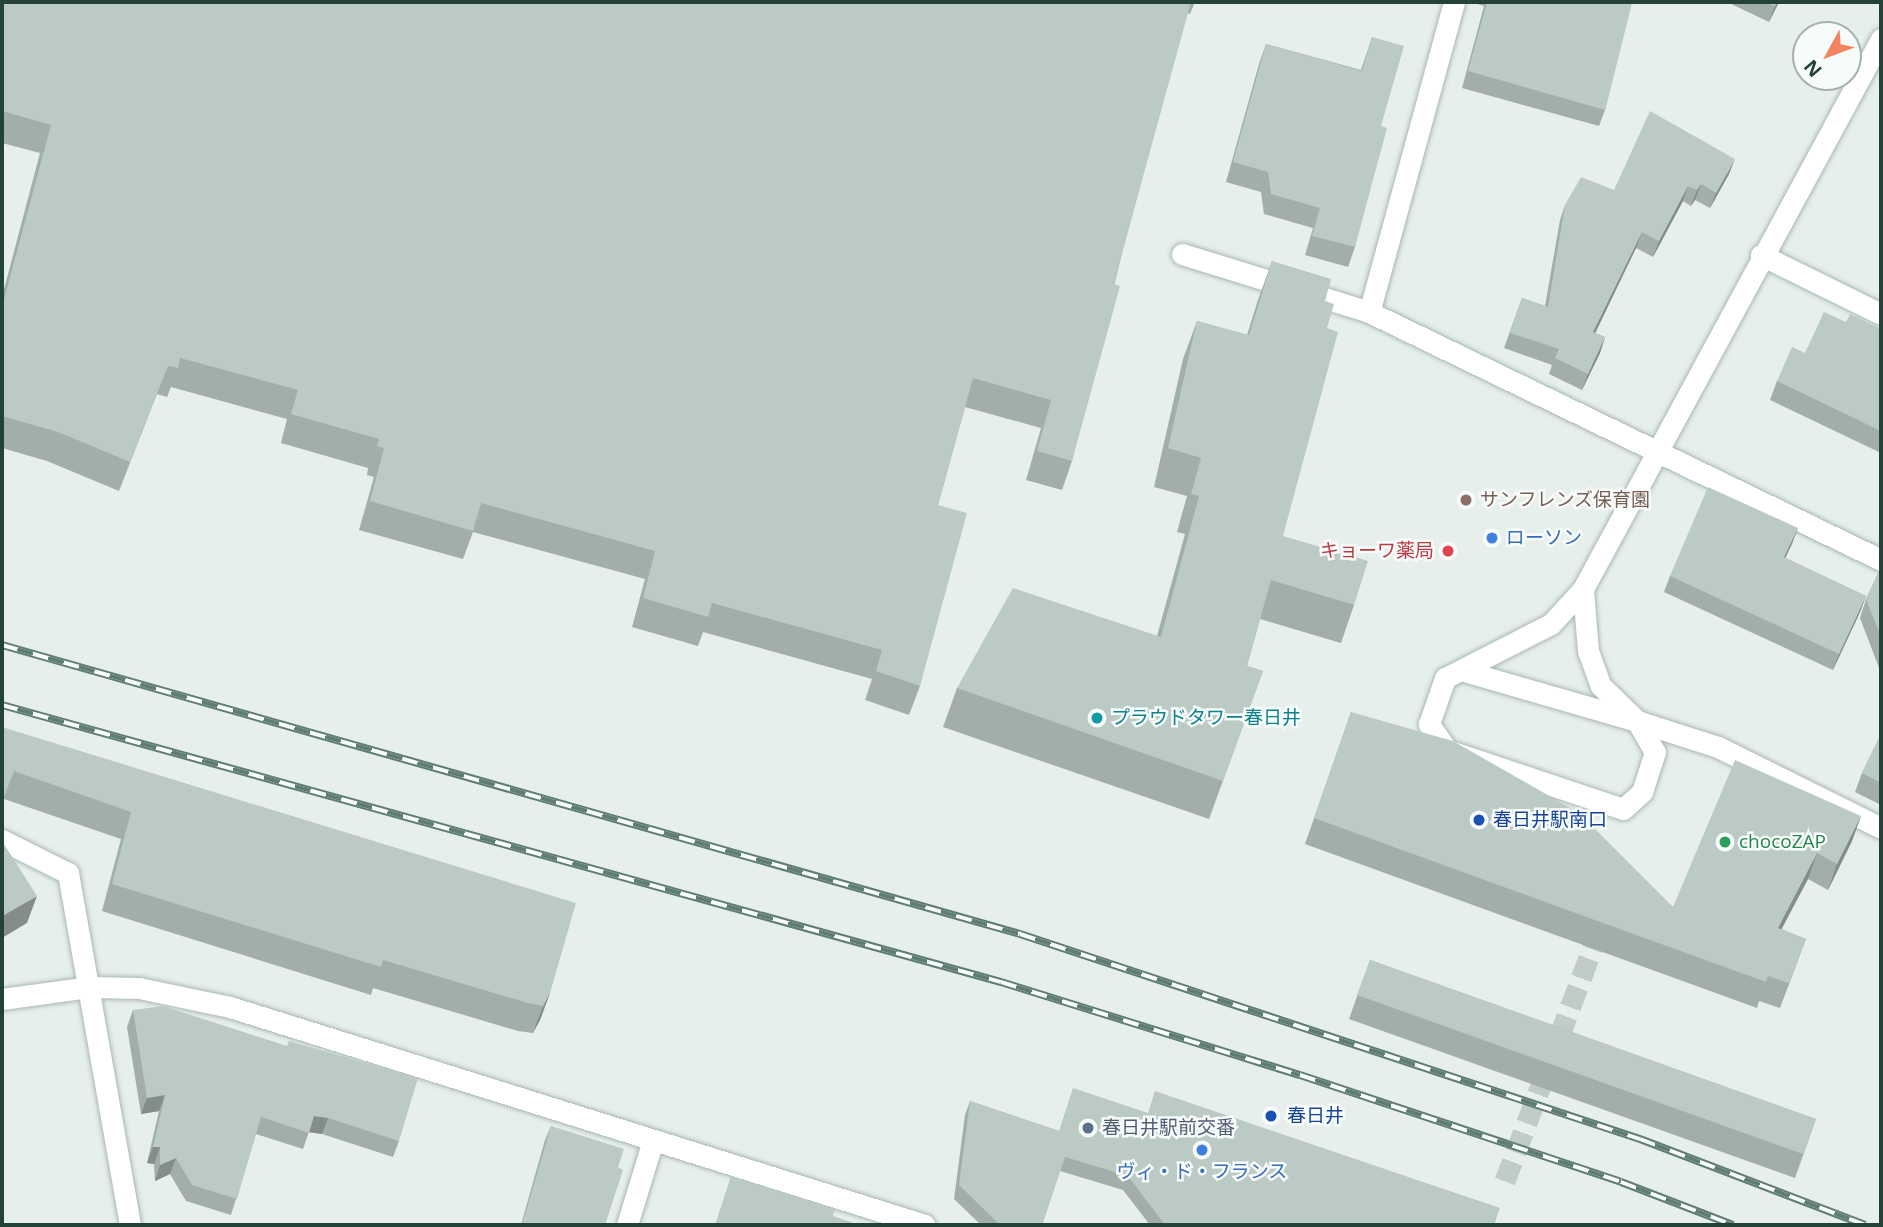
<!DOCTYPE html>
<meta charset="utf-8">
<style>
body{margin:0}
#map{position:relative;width:1883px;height:1227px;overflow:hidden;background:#e6efeb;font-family:"Open Sans","Noto Sans JP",sans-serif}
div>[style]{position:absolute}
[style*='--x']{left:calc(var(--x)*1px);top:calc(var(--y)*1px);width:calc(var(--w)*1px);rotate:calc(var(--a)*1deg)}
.pedestrian-tunnel>*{height:21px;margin-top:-10.5px;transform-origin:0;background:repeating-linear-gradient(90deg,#bfccc8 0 21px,transparent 0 31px)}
.roads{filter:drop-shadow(0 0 2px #a8b8b2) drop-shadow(0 0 2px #a8b8b2)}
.service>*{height:21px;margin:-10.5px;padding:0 10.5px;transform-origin:10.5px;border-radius:10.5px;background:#fff}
.minor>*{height:21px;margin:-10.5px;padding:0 10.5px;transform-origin:10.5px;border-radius:10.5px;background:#fff}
.tertiary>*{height:21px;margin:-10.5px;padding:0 10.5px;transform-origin:10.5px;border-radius:10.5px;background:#fff}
.rail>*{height:8px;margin-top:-4px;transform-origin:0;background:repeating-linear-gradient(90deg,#f7fbf9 0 16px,#5f7d75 0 32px);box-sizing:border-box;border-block:2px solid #5f7d75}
.wall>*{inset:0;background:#a1aea9}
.shaded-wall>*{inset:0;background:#838d89}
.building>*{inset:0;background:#bbcac4}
.dots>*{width:19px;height:19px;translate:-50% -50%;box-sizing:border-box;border:4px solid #f7fbf9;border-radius:50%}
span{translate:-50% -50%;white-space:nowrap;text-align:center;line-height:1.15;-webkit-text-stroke:5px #f7fbf9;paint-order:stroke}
.education-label{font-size:19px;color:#785e54}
.left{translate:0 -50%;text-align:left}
.shop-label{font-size:19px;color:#366cbe}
.health-label{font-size:19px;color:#be3a42}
.right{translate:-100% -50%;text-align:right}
.culture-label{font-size:19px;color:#0d838f}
.transit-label{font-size:19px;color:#164399}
.leisure-label{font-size:19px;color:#27864d}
.service-label{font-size:19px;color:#4e5e75}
.frame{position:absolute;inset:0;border:4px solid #24423a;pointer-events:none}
.north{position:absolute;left:1792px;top:21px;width:70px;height:70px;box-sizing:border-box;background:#f7fbf9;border:2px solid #a3b1ad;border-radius:50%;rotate:229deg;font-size:19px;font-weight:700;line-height:28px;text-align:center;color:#24423a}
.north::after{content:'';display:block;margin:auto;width:24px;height:32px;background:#f4845f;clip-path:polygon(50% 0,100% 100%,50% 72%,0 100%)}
</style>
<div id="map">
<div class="pedestrian-tunnel">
<i style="--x:1505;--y:1181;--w:256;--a:-69.4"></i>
</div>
<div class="roads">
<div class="service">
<i style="--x:1182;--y:254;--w:196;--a:17.2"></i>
<i style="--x:1583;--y:589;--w:62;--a:85.4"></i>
<i style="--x:1588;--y:651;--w:37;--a:70"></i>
<i style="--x:1601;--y:686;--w:50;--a:44.2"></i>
<i style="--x:1637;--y:721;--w:36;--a:60"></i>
<i style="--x:1655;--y:752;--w:42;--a:108"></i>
<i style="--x:1642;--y:792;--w:25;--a:138"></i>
<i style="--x:1623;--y:809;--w:186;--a:-161.5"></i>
<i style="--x:1447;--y:750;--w:32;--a:-125"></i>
<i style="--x:1429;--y:724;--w:49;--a:-70.8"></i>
<i style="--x:1445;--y:678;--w:119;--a:-27"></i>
<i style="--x:1551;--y:624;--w:47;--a:-47.6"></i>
<i style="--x:1464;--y:671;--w:177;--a:16.1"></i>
</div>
<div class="minor">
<i style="--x:1454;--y:2;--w:321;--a:105.3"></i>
<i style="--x:1369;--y:312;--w:569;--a:25.84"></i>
<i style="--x:1761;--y:255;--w:134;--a:26.2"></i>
<i style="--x:1637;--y:721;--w:85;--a:17.8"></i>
<i style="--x:1718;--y:747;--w:182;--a:26.4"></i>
<i style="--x:2;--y:840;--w:74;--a:26.6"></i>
<i style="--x:68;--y:873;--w:357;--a:80"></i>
<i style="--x:627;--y:1225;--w:89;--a:-73"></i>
</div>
<div class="tertiary">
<i style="--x:1583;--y:589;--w:626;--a:-61.55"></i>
<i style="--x:2;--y:999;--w:89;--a:-7.8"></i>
<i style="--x:90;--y:987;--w:49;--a:1.2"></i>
<i style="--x:139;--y:988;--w:93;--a:11.8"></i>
<i style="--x:230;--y:1007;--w:728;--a:17.42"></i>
</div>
</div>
<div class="rail">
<i style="--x:2;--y:645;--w:1058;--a:15.85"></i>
<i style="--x:1020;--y:934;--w:653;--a:18.3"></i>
<i style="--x:1640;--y:1139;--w:241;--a:20.9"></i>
<i style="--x:2;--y:705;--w:1037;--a:15.5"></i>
<i style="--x:1001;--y:982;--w:313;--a:17.3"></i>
<i style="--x:1300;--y:1075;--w:338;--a:18.4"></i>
<i style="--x:1621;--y:1182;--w:120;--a:21"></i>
</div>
<div class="wall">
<i style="clip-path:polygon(2px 2px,1195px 2px,1190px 14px,1187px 13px,1122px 253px,1072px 461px,1062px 490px,1026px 480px,1041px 428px,965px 407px,938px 505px,920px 686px,909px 715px,865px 700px,872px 679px,703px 632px,698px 646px,632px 627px,645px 579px,473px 532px,463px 559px,359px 530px,374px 477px,367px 475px,368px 468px,281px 443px,287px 419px,171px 387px,167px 397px,157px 394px,119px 491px,47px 461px,2px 448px,2px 297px,40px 153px,2px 143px)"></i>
<i style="clip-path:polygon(1478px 2px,1632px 2px,1605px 110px,1599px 126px,1462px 88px,1484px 6px,1477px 4px)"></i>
<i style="clip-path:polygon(1727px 2px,1779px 2px,1769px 22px)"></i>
<i style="clip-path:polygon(1372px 37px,1381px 126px,1355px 247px,1348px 267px,1305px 255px,1313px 228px,1264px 214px,1261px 192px,1226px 182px,1259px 64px,1266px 44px,1361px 70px)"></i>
<i style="clip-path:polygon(1729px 174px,1710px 208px,1695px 200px,1691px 206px,1683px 201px,1653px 257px,1636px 248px,1595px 333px,1605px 337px,1600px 353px,1582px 390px,1549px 374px,1552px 365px,1504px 348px,1522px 298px,1545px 306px,1560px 220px,1565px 205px,1614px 190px)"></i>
<i style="clip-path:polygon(1272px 261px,1325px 301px,1327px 328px,1283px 536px,1354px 605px,1341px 643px,1260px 619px,1247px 666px,1263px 671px,1209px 819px,943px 727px,957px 688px,1157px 636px,1185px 534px,1177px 532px,1187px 496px,1154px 487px,1183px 359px,1197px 321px,1247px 335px,1258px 300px)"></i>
<i style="clip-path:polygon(1881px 329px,1881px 453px,1770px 400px,1777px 381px,1805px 353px)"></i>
<i style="clip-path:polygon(1798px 528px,1785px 558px,1866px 596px,1860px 612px,1833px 670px,1664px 592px,1670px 576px)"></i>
<i style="clip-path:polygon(1881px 567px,1881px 673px,1860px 618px,1866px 599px)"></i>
<i style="clip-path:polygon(1351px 712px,1673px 907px,1861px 816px,1852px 841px,1828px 890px,1808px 879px,1781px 929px,1806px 939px,1780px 1008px,1759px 1001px,1757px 1008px,1305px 844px)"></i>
<i style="clip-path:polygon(2px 727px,550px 993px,540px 1020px,533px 1033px,518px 1031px,373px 988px,371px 995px,102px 911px,121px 839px,4px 799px,2px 804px)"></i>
<i style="clip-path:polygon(1881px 734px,1881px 805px,1855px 792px,1862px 773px)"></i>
<i style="clip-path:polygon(1370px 960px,1816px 1119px,1795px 1178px,1349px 1019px)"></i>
<i style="clip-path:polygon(133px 1010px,399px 1141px,393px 1157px,322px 1134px,309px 1132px,303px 1149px,256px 1134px,231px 1215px,186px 1201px,170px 1174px,155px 1181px,154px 1164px,147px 1163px,159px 1111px,141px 1114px,127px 1027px)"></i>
<i style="clip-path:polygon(970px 1101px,1059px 1131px,1494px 1225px,1150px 1225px,1123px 1190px,1060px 1171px,1042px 1225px,981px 1225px,954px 1199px,965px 1115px)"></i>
<i style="clip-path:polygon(551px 1126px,618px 1167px,605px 1225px,521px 1225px,545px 1140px)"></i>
</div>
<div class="shaded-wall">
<i style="clip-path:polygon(1777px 2px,1779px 2px,1769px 22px,1775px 6px)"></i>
<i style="clip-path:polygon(1735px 159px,1729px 174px,1710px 208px,1716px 193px)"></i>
<i style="clip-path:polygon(1701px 184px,1695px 200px,1691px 206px,1697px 190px)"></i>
<i style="clip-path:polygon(1688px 186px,1683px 201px,1653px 257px,1659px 241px)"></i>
<i style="clip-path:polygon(1642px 232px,1636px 248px,1588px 348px,1593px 332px)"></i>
<i style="clip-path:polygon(1605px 337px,1600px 353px,1582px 390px,1588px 374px)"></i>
<i style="clip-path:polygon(1798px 528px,1792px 544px,1778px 573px,1784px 557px)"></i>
<i style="clip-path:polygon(1866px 596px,1860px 612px,1833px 670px,1839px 654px)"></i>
<i style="clip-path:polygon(1861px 816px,1852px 841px,1828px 890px,1837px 864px)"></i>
<i style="clip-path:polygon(1817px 853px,1808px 879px,1769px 953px,1778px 928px)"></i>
<i style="clip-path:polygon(37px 896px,27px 923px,2px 938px,2px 916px)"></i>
<i style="clip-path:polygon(550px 993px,540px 1020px,533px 1033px,543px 1006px)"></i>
<i style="clip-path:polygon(165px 1095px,159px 1111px,141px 1114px,147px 1098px)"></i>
<i style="clip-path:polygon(314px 1116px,328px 1118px,322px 1134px,308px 1132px)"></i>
<i style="clip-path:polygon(153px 1147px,160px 1147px,154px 1164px,147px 1163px)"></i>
<i style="clip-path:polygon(176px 1158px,170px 1174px,155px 1181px,160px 1165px)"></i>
</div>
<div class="building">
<i style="clip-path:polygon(2px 2px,1191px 2px,1122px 253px,1114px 284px,1120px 286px,1072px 461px,1037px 451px,1051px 400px,973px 378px,938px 505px,967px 513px,920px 686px,876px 671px,882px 650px,712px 603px,708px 617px,643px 598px,655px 551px,481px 503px,473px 531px,370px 501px,384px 448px,377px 446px,379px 439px,291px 414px,298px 390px,180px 358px,178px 368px,168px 366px,130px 462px,58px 432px,2px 416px,2px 307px,51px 125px,2px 111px)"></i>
<i style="clip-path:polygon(1487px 2px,1632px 2px,1605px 110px,1468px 71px)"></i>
<i style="clip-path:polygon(1765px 2px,1777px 2px,1775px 6px)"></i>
<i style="clip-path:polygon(1372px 37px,1404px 46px,1381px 126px,1387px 128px,1355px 247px,1312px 236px,1320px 208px,1271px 194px,1268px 172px,1233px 162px,1266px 44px,1362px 71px)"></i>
<i style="clip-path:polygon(1650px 111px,1735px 159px,1716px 193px,1701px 184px,1697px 190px,1688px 186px,1659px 241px,1642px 232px,1593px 332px,1605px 337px,1588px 374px,1555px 358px,1559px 349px,1510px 333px,1522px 298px,1548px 307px,1565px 205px,1581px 177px,1614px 190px)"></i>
<i style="clip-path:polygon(1272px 261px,1331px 279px,1325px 301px,1334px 304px,1327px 328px,1338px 332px,1283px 536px,1368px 561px,1354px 605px,1271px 580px,1247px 666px,1263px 671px,1223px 781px,957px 688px,1013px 588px,1161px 637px,1199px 496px,1191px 494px,1201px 458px,1168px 448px,1197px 321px,1249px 335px)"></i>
<i style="clip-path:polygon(1824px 312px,1846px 322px,1850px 314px,1881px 329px,1881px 431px,1777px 381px,1792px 347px,1805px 353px)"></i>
<i style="clip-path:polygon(1708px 487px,1798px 528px,1784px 557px,1866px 596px,1839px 654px,1670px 576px)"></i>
<i style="clip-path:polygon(1881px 567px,1881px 637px,1866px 599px)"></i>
<i style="clip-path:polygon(1351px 712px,1453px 741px,1579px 813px,1673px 907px,1735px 760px,1861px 816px,1837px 864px,1817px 853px,1778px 928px,1806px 939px,1789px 983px,1768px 976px,1766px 982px,1314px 818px)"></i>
<i style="clip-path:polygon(2px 727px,576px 903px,550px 993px,543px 1006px,528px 1003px,383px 960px,381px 967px,112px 884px,131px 812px,14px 771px,2px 802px)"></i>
<i style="clip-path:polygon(1881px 734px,1881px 783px,1862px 773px)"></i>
<i style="clip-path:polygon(2px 841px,37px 896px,2px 916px)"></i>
<i style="clip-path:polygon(1370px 960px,1816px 1119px,1803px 1154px,1357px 995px)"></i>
<i style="clip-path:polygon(163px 1006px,287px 1046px,289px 1041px,418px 1078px,399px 1141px,328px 1118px,314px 1116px,309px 1133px,261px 1117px,237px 1199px,192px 1185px,176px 1158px,160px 1165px,160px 1147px,153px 1147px,165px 1095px,147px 1098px,133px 1010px)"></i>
<i style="clip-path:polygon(1073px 1088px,1148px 1113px,1155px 1091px,1500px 1208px,1494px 1225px,1165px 1225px,1128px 1176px,1065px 1157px,1042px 1225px,1000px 1225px,959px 1185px,970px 1101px,1059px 1131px)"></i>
<i style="clip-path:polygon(551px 1126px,624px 1149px,618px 1167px,623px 1170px,605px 1225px,522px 1225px)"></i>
<i style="clip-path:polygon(731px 1176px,835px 1209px,833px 1216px,860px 1225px,715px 1225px)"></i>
</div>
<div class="dots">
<i style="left:1466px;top:500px;background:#8d6e63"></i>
<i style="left:1492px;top:538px;background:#3f7fe0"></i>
<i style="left:1448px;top:551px;background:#e0444e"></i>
<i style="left:1097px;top:718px;background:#0f9aa8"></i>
<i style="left:1479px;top:820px;background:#1a4fb4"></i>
<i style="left:1725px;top:842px;background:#2e9e5b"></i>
<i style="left:1271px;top:1116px;background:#1a4fb4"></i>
<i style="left:1088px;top:1128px;background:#5c6f8a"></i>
<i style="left:1202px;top:1150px;background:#3f7fe0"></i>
</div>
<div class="education-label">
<span class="left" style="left:1480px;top:500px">サンフレンズ保育園</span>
</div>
<div class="shop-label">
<span class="left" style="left:1506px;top:538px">ローソン</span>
<span style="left:1202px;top:1172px">ヴィ・ド・フランス</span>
</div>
<div class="health-label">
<span class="right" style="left:1434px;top:551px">キョーワ薬局</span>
</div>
<div class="culture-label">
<span class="left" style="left:1111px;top:718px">プラウドタワー春日井</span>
</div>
<div class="transit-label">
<span class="left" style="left:1493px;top:820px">春日井駅南口</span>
<span class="left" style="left:1287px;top:1116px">春日井</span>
</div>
<div class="leisure-label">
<span class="left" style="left:1739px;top:842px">chocoZAP</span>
</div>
<div class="service-label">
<span class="left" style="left:1102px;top:1128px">春日井駅前交番</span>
</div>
<div class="frame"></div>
<div class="north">N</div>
</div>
